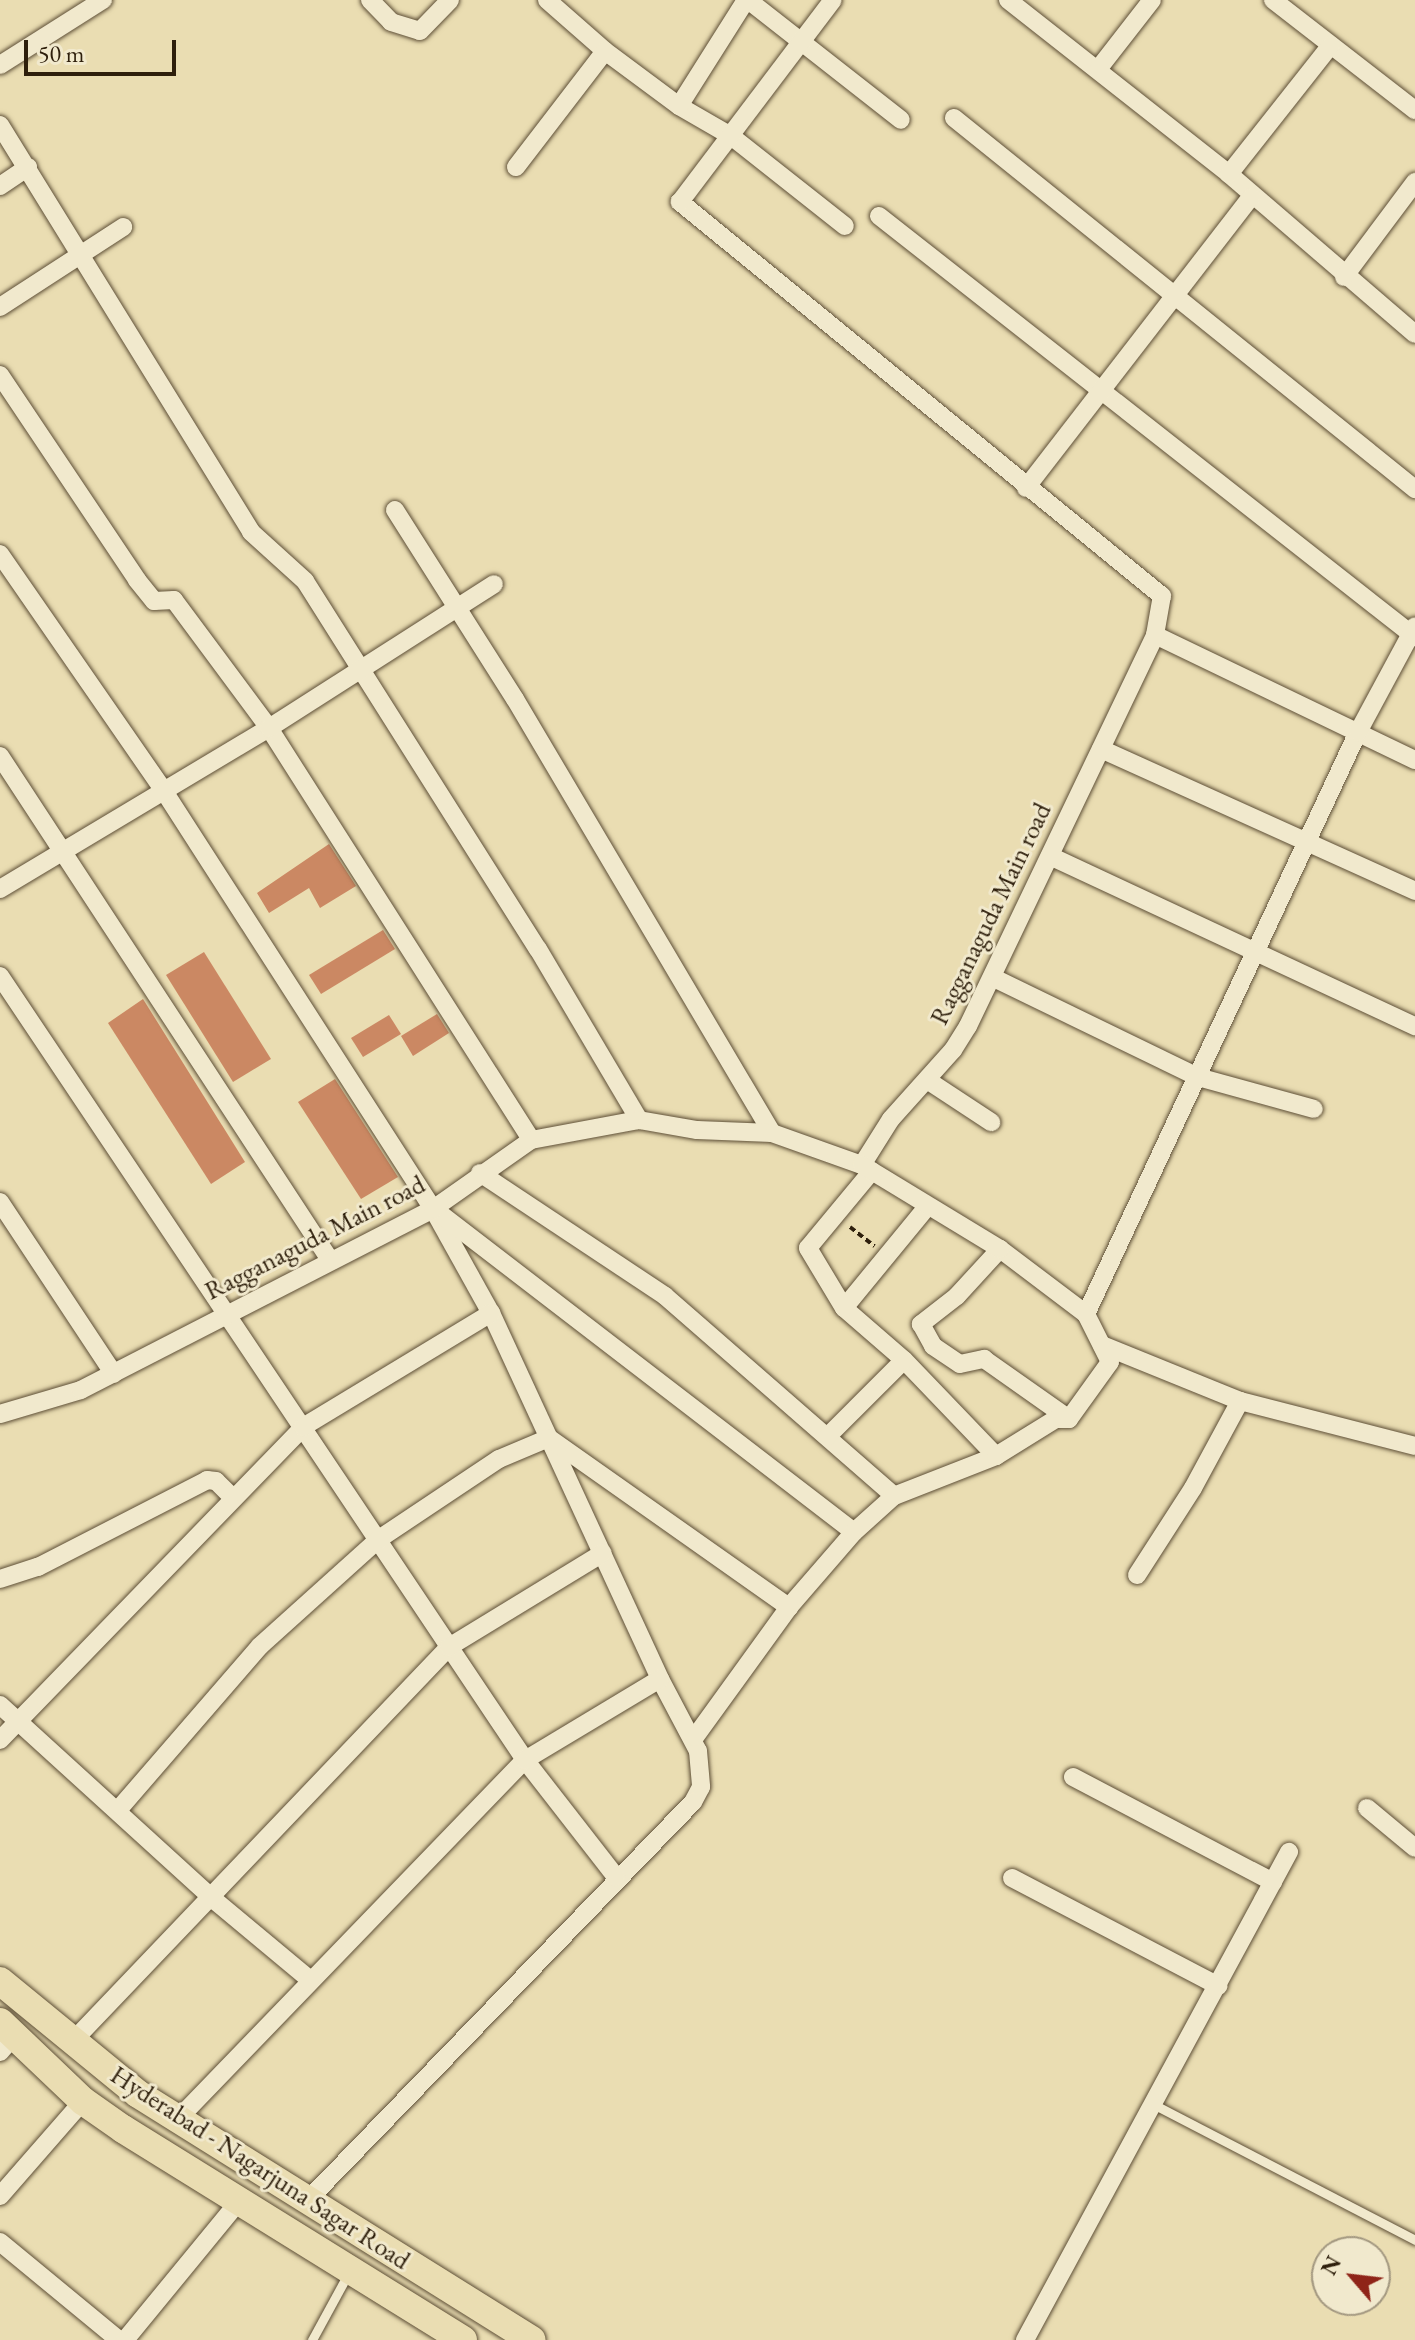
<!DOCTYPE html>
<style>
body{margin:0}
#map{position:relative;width:1415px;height:2340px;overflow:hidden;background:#eaddb2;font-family:"EB Garamond",serif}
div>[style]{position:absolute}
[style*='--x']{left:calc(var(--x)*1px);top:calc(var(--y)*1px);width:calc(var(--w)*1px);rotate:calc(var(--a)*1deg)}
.building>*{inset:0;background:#cb8863}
.path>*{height:4px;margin-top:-2px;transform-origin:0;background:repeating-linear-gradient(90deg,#2e1f0c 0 6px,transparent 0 10px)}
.roads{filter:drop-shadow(0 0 2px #5d4e36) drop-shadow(0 0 2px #5d4e36)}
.service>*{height:9px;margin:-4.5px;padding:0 4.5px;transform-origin:4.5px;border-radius:4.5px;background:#f1e9cd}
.minor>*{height:18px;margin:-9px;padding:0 9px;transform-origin:9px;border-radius:9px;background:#f1e9cd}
.primary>*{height:28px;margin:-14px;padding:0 14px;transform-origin:14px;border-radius:14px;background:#eaddb2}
span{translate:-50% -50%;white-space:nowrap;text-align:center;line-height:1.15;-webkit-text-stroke:6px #f1e9cd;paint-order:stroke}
.street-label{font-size:26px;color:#2e1f0c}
.north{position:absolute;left:1311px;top:2236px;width:80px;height:80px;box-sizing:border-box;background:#f1e9cd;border:2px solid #a39880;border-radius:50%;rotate:298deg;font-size:22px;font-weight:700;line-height:32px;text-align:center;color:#2e1f0c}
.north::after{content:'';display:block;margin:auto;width:28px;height:36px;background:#8f2418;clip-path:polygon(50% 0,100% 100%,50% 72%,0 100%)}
.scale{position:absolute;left:24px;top:40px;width:152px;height:36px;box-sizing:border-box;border:4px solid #2e1f0c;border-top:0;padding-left:10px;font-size:24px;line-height:28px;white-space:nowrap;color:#2e1f0c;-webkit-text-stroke:6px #f1e9cd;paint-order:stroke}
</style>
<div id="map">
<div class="building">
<i style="clip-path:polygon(329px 844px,356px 886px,320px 908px,309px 888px,269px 913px,257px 893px)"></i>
<i style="clip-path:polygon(383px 930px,395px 949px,321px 994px,309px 975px)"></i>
<i style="clip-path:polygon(204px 952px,271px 1059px,233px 1082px,166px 975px)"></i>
<i style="clip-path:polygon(143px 999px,245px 1162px,211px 1184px,108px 1023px)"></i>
<i style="clip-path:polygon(437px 1014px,449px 1033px,413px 1056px,401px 1036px)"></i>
<i style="clip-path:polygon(389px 1015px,401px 1034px,363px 1057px,351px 1038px)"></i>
<i style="clip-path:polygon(335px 1079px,398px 1177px,361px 1199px,298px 1102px)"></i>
</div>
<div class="path">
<i style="--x:850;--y:1227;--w:31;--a:38"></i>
</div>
<div class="roads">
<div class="service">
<i style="--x:1155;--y:2105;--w:293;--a:27.4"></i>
<i style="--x:312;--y:2340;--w:75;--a:-61.4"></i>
</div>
<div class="minor">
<i style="--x:370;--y:0;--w:30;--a:46"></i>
<i style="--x:391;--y:22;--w:30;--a:17"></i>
<i style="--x:420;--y:31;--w:43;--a:-45.9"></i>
<i style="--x:547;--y:0;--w:77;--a:41.3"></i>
<i style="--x:605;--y:51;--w:92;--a:36.6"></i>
<i style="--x:679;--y:106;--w:60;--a:30"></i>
<i style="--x:731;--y:136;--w:145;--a:38.3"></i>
<i style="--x:748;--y:0;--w:194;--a:38.1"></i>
<i style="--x:1008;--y:0;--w:281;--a:38.2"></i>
<i style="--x:1229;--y:174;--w:245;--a:40.7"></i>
<i style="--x:1273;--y:0;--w:180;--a:37.8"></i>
<i style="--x:0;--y:65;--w:122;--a:-32.3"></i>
<i style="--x:1099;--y:68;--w:86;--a:-52.1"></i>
<i style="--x:679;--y:106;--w:125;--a:-57.7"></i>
<i style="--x:954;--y:118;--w:592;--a:38.83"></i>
<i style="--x:0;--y:125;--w:478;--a:58.3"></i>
<i style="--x:251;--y:532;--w:73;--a:42.2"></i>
<i style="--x:305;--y:581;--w:436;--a:57.7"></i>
<i style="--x:538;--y:949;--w:199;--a:59.4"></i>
<i style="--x:516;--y:167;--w:146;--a:-52.5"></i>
<i style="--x:1229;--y:174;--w:164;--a:-51.7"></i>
<i style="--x:0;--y:186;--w:34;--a:-34"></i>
<i style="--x:879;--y:216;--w:682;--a:38.15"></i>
<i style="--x:1344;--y:277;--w:119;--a:-53.2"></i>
<i style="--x:0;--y:307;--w:147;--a:-33"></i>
<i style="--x:0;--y:375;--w:247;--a:56.2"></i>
<i style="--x:137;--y:580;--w:27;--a:51"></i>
<i style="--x:154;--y:601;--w:20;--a:-3"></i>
<i style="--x:174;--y:600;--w:159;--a:53.4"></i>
<i style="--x:269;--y:728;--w:488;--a:57.5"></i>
<i style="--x:1026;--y:488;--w:368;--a:-52.3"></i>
<i style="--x:395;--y:510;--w:224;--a:57.6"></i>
<i style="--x:515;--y:699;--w:504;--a:59.37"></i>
<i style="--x:0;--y:554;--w:285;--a:55.3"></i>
<i style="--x:162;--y:788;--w:501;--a:57.23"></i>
<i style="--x:433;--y:1209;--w:119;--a:60.9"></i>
<i style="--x:491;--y:1313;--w:403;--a:65.2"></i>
<i style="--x:660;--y:1679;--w:81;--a:62.2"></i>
<i style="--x:698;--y:1751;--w:36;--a:85"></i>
<i style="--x:701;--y:1787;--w:17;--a:118"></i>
<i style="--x:693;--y:1802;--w:555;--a:134.05"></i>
<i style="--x:1155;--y:635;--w:288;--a:25.7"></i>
<i style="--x:1101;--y:749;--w:345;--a:24.3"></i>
<i style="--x:0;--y:756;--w:602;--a:56.78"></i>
<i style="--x:1050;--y:856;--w:403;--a:25"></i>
<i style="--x:0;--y:889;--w:313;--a:-30.9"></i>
<i style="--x:269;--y:728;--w:267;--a:-32.6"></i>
<i style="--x:0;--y:976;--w:944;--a:56.19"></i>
<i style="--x:525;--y:1760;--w:148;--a:52.1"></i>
<i style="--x:994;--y:978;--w:227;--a:25.9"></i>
<i style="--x:1198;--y:1077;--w:120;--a:15.4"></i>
<i style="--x:927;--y:1080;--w:77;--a:33.3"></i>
<i style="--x:480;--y:1173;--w:222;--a:33.6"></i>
<i style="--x:665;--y:1296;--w:304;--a:41.1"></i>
<i style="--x:0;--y:1202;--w:206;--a:56.5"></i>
<i style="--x:439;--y:1213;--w:523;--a:37.55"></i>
<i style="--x:1000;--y:1249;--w:64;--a:132.5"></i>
<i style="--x:957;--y:1296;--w:46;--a:142.1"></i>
<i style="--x:921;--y:1324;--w:25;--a:61"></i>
<i style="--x:933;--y:1346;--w:32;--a:34"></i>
<i style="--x:960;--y:1364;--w:25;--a:-12"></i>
<i style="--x:984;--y:1359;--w:104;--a:35.2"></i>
<i style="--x:844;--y:1308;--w:131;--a:-50.6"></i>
<i style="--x:1086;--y:1314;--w:642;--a:-64.95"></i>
<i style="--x:1358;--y:732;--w:120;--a:-61.7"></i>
<i style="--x:1102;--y:1345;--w:149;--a:22.1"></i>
<i style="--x:1240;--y:1401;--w:181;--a:14.4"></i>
<i style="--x:904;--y:1360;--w:133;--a:46.2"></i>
<i style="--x:0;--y:1414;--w:84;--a:-16.5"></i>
<i style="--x:81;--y:1390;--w:396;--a:-27.2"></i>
<i style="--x:433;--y:1209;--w:120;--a:-35.1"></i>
<i style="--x:531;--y:1140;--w:110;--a:-10.5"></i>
<i style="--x:639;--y:1120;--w:59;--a:9.8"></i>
<i style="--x:697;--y:1130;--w:75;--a:2.3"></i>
<i style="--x:772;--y:1133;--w:96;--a:19.6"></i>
<i style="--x:862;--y:1165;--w:54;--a:-57.8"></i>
<i style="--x:891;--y:1119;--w:93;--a:-48.1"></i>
<i style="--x:953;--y:1050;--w:28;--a:-58"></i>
<i style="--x:968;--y:1026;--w:433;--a:-64.4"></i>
<i style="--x:1155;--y:635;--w:40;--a:-80"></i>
<i style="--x:1162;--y:596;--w:623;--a:-140.74"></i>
<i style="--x:680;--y:202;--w:253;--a:-52.9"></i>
<i style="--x:828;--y:1436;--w:107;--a:-45"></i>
<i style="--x:904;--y:1360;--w:79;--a:-139.1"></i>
<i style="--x:844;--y:1308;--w:70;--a:-121"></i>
<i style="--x:808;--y:1248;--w:100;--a:-50.3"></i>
<i style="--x:1137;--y:1575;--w:103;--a:-57.2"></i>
<i style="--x:1193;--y:1488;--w:99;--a:-61.6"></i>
<i style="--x:0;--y:1579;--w:40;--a:-18"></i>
<i style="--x:38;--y:1567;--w:190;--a:-27.2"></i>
<i style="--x:207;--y:1480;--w:9;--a:6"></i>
<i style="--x:216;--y:1481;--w:24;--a:45"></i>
<i style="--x:0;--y:1705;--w:288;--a:42.3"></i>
<i style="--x:213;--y:1899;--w:125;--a:39.8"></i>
<i style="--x:695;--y:1737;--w:160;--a:-54.1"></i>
<i style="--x:789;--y:1607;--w:99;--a:-49.1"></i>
<i style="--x:854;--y:1532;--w:54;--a:-42"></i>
<i style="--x:894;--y:1496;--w:110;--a:-21.4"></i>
<i style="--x:996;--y:1456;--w:70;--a:-31.7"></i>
<i style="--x:1056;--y:1419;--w:13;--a:0"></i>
<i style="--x:1069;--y:1419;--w:70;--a:-54.3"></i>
<i style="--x:1110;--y:1362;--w:54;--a:-116.6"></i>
<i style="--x:1086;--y:1314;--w:108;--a:-142.9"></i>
<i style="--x:1000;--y:1249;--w:162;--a:-148.7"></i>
<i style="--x:0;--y:1740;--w:436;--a:-45.9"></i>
<i style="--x:303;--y:1427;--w:220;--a:-31.2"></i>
<i style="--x:1073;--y:1777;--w:226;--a:27.7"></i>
<i style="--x:1367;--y:1808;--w:62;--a:39.8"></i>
<i style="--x:118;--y:1810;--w:217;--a:-49.1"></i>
<i style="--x:260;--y:1646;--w:160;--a:-42"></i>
<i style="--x:379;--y:1539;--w:144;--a:-33.7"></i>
<i style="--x:499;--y:1459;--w:54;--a:-22.8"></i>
<i style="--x:549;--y:1438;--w:294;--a:35.2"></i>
<i style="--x:1012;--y:1878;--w:233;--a:27.6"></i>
<i style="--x:72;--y:2042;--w:546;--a:-46.34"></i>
<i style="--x:449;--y:1647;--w:180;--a:-31.4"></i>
<i style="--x:0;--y:2052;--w:23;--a:-49"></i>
<i style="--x:178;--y:2119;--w:499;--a:-46"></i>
<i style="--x:525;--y:1760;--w:157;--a:-31"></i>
<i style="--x:0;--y:2196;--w:126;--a:-48.9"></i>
<i style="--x:0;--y:2242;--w:154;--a:39.5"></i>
<i style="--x:125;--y:2340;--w:180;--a:-50.6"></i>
<i style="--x:1025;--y:2340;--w:555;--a:-61.59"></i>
</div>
<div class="primary">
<i style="--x:0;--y:1981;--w:178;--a:39.3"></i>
<i style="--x:138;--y:2094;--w:464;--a:32"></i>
<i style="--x:0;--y:2022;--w:115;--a:43.6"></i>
<i style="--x:83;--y:2101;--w:49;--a:35"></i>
<i style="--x:123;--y:2129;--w:400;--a:31.8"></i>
</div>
</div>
<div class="street-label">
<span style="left:991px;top:914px;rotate:-64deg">Ragganaguda Main road</span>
<span style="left:315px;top:1238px;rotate:-27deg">Ragganaguda Main road</span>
<span style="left:260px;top:2168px;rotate:33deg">Hyderabad - Nagarjuna Sagar Road</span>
</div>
<div class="north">N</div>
<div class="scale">50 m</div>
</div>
